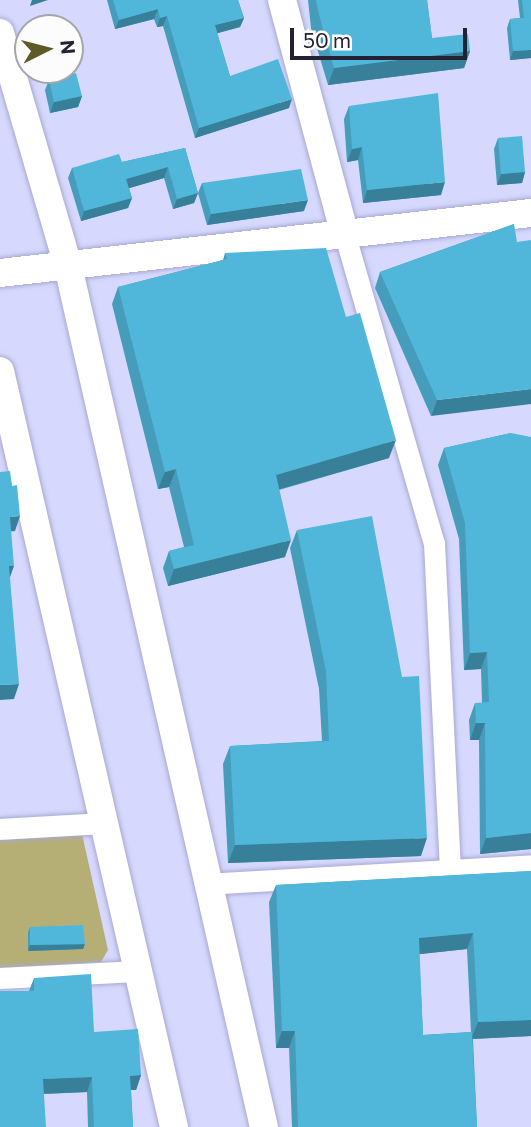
<!DOCTYPE html>
<style>
body{margin:0}
#map{position:relative;width:531px;height:1127px;overflow:hidden;background:#d6d8fd;font-family:Commissioner,sans-serif}
div>[style]{position:absolute}
[style*='--x']{left:calc(var(--x)*1px);top:calc(var(--y)*1px);width:calc(var(--w)*1px);rotate:calc(var(--a)*1deg)}
.green>*{inset:0;background:#b5af76}
.roads{filter:drop-shadow(0 0 2px #a7a9d4) drop-shadow(0 0 2px #a7a9d4)}
.street>*{height:21px;margin:-10.5px;padding:0 10.5px;transform-origin:10.5px;border-radius:10.5px;background:#fff}
.secondary>*{height:28px;margin:-14px;padding:0 14px;transform-origin:14px;border-radius:14px;background:#fff}
.wall>*{inset:0;background:#459dbb}
.shaded-wall>*{inset:0;background:#388099}
.building>*{inset:0;background:#50b7da}
span{translate:-50% -50%;white-space:nowrap;text-align:center;line-height:1.15;-webkit-text-stroke:6px #fcfcfc;paint-order:stroke}
.north{position:absolute;left:14px;top:14px;width:70px;height:70px;box-sizing:border-box;background:#fcfcfc;border:2px solid #a5a5ac;border-radius:50%;rotate:84deg;font-size:19px;font-weight:700;line-height:28px;text-align:center;color:#223}
.north::after{content:'';display:block;margin:auto;width:24px;height:32px;background:#5f5a26;clip-path:polygon(50% 0,100% 100%,50% 72%,0 100%)}
.scale{position:absolute;left:290px;top:28px;width:177px;height:32px;box-sizing:border-box;border:4px solid #223;border-top:0;padding-left:9px;font-size:21px;line-height:24px;white-space:nowrap;color:#223;-webkit-text-stroke:5px #fcfcfc;paint-order:stroke}
</style>
<div id="map">
<div class="green">
<i style="clip-path:polygon(82px 834px,108px 950px,101px 962px,0 968px,0 839px)"></i>
</div>
<div class="roads">
<div class="street">
<i style="--x:344;--y:232;--w:324;--a:73.9"></i>
<i style="--x:434;--y:543;--w:326;--a:87.2"></i>
<i style="--x:0;--y:829;--w:103;--a:-3.3"></i>
<i style="--x:206;--y:884;--w:326;--a:-3.3"></i>
<i style="--x:0;--y:978;--w:137;--a:-2.9"></i>
</div>
<div class="secondary">
<i style="--x:282;--y:0;--w:240;--a:75"></i>
<i style="--x:0;--y:33;--w:243;--a:73.7"></i>
<i style="--x:68;--y:266;--w:883;--a:77.18"></i>
<i style="--x:0;--y:273;--w:534;--a:-6.45"></i>
<i style="--x:0;--y:371;--w:776;--a:77.04"></i>
</div>
</div>
<div class="wall">
<i style="clip-path:polygon(107px 0,238px 0,244px 18px,240px 27px,217px 33px,230px 76px,289px 108px,195px 138px,163px 26px,157px 27px,154px 19px,115px 29px)"></i>
<i style="clip-path:polygon(308px 0,427px 0,432px 38px,470px 51px,464px 68px,328px 85px,311px 28px)"></i>
<i style="clip-path:polygon(518px 0,531px 0,531px 58px,510px 60px,507px 28px,510px 19px,520px 18px)"></i>
<i style="clip-path:polygon(49px 80px,82px 96px,78px 107px,50px 113px,45px 90px)"></i>
<i style="clip-path:polygon(349px 106px,441px 195px,363px 203px,358px 160px,347px 162px,344px 119px)"></i>
<i style="clip-path:polygon(498px 138px,525px 172px,522px 183px,497px 185px,494px 149px)"></i>
<i style="clip-path:polygon(185px 148px,198px 193px,194px 203px,173px 209px,164px 178px,129px 188px,132px 198px,128px 208px,81px 221px,68px 178px,72px 168px,122px 162px)"></i>
<i style="clip-path:polygon(202px 183px,304px 211px,207px 225px,198px 193px)"></i>
<i style="clip-path:polygon(514px 224px,431px 416px,375px 288px,380px 272px)"></i>
<i style="clip-path:polygon(225px 253px,346px 317px,389px 458px,279px 490px,285px 557px,168px 586px,163px 568px,169px 551px,184px 547px,169px 487px,158px 489px,112px 304px,118px 287px,223px 260px)"></i>
<i style="clip-path:polygon(511px 433px,531px 849px,480px 854px,479px 740px,470px 740px,469px 720px,475px 703px,482px 703px,481px 669px,464px 670px,459px 539px,438px 465px,444px 448px)"></i>
<i style="clip-path:polygon(297px 530px,421px 856px,228px 863px,223px 764px,230px 746px,322px 741px,319px 689px,290px 548px)"></i>
<i style="clip-path:polygon(evenodd,531px 871px,531px 1036px,473px 1039px,477px 1127px,292px 1127px,289px 1048px,276px 1048px,269px 902px,276px 885px,531px 871px,467px 949px,471px 1032px,423px 1035px,419px 954px,467px 949px)"></i>
<i style="clip-path:polygon(30px 927px,83px 949px,28px 951px,28px 932px)"></i>
<i style="clip-path:polygon(34px 978px,141px 1075px,136px 1090px,131px 1090px,133px 1127px,88px 1127px,87px 1092px,44px 1094px,29px 991px)"></i>
</div>
<div class="shaded-wall">
<i style="clip-path:polygon(32px 0,48px 0,30px 6px)"></i>
<i style="clip-path:polygon(158px 9px,154px 19px,115px 29px,119px 20px)"></i>
<i style="clip-path:polygon(167px 16px,163px 26px,157px 27px,160px 18px)"></i>
<i style="clip-path:polygon(244px 18px,240px 27px,211px 35px,215px 25px)"></i>
<i style="clip-path:polygon(531px 50px,531px 58px,510px 60px,513px 51px)"></i>
<i style="clip-path:polygon(470px 51px,464px 68px,328px 85px,334px 68px)"></i>
<i style="clip-path:polygon(82px 96px,78px 107px,50px 113px,54px 102px)"></i>
<i style="clip-path:polygon(292px 99px,289px 108px,195px 138px,199px 128px)"></i>
<i style="clip-path:polygon(362px 147px,358px 160px,347px 162px,352px 149px)"></i>
<i style="clip-path:polygon(168px 167px,164px 178px,123px 190px,126px 179px)"></i>
<i style="clip-path:polygon(525px 172px,522px 183px,497px 185px,501px 174px)"></i>
<i style="clip-path:polygon(445px 182px,441px 195px,363px 203px,367px 190px)"></i>
<i style="clip-path:polygon(198px 193px,194px 203px,173px 209px,177px 199px)"></i>
<i style="clip-path:polygon(132px 198px,128px 208px,81px 221px,84px 211px)"></i>
<i style="clip-path:polygon(308px 200px,304px 211px,207px 225px,211px 214px)"></i>
<i style="clip-path:polygon(531px 389px,531px 404px,431px 416px,437px 400px)"></i>
<i style="clip-path:polygon(396px 440px,389px 458px,269px 492px,276px 475px)"></i>
<i style="clip-path:polygon(176px 469px,169px 487px,158px 489px,165px 472px)"></i>
<i style="clip-path:polygon(20px 516px,15px 531px,5px 532px,10px 517px)"></i>
<i style="clip-path:polygon(291px 540px,285px 557px,168px 586px,174px 569px)"></i>
<i style="clip-path:polygon(9px 566px,14px 566px,9px 580px)"></i>
<i style="clip-path:polygon(487px 652px,481px 669px,464px 670px,470px 653px)"></i>
<i style="clip-path:polygon(19px 684px,14px 699px,0 700px,0 685px)"></i>
<i style="clip-path:polygon(476px 723px,485px 723px,479px 740px,470px 740px)"></i>
<i style="clip-path:polygon(531px 833px,531px 849px,480px 854px,486px 838px)"></i>
<i style="clip-path:polygon(427px 838px,421px 856px,228px 863px,235px 845px)"></i>
<i style="clip-path:polygon(473px 933px,467px 949px,412px 955px,419px 938px)"></i>
<i style="clip-path:polygon(85px 944px,83px 949px,28px 951px,30px 945px)"></i>
<i style="clip-path:polygon(531px 1020px,531px 1036px,471px 1039px,478px 1022px)"></i>
<i style="clip-path:polygon(282px 1031px,295px 1031px,289px 1048px,276px 1048px)"></i>
<i style="clip-path:polygon(141px 1075px,136px 1090px,125px 1090px,130px 1076px)"></i>
<i style="clip-path:polygon(92px 1077px,87px 1092px,38px 1094px,43px 1079px)"></i>
</div>
<div class="building">
<i style="clip-path:polygon(113px 0,238px 0,244px 18px,215px 25px,230px 76px,278px 59px,292px 99px,199px 128px,167px 16px,160px 18px,158px 9px,119px 20px)"></i>
<i style="clip-path:polygon(316px 0,427px 0,432px 38px,468px 34px,470px 51px,334px 68px,318px 11px)"></i>
<i style="clip-path:polygon(522px 0,531px 0,531px 50px,513px 51px,510px 19px,524px 18px)"></i>
<i style="clip-path:polygon(76px 73px,82px 96px,54px 102px,49px 80px)"></i>
<i style="clip-path:polygon(438px 93px,445px 182px,367px 190px,362px 147px,352px 149px,349px 106px)"></i>
<i style="clip-path:polygon(522px 136px,525px 172px,501px 174px,498px 138px)"></i>
<i style="clip-path:polygon(185px 148px,198px 193px,177px 199px,168px 167px,126px 179px,132px 198px,84px 211px,72px 168px,119px 154px,122px 162px)"></i>
<i style="clip-path:polygon(301px 169px,308px 200px,211px 214px,202px 183px)"></i>
<i style="clip-path:polygon(514px 224px,517px 242px,531px 240px,531px 389px,437px 400px,380px 272px)"></i>
<i style="clip-path:polygon(326px 248px,346px 317px,360px 313px,396px 440px,276px 475px,291px 540px,174px 569px,169px 551px,194px 545px,176px 469px,165px 472px,118px 287px,227px 259px,225px 253px)"></i>
<i style="clip-path:polygon(511px 433px,531px 437px,531px 833px,486px 838px,485px 723px,476px 723px,475px 703px,489px 702px,487px 652px,470px 653px,465px 523px,444px 448px)"></i>
<i style="clip-path:polygon(10px 471px,12px 486px,17px 485px,20px 516px,10px 517px,14px 566px,9px 566px,19px 684px,0 685px,0 472px)"></i>
<i style="clip-path:polygon(372px 516px,402px 677px,419px 676px,427px 838px,235px 845px,230px 746px,329px 741px,326px 671px,297px 530px)"></i>
<i style="clip-path:polygon(531px 871px,531px 1020px,478px 1022px,473px 933px,419px 938px,423px 1035px,472px 1032px,477px 1127px,298px 1127px,295px 1031px,282px 1031px,276px 885px)"></i>
<i style="clip-path:polygon(83px 925px,85px 944px,30px 945px,30px 927px)"></i>
<i style="clip-path:polygon(91px 974px,94px 1032px,138px 1029px,141px 1075px,130px 1076px,133px 1127px,94px 1127px,92px 1077px,43px 1079px,46px 1127px,0 1127px,0 991px,34px 991px,34px 978px)"></i>
</div>
<div class="north">N</div>
<div class="scale">50 m</div>
</div>
